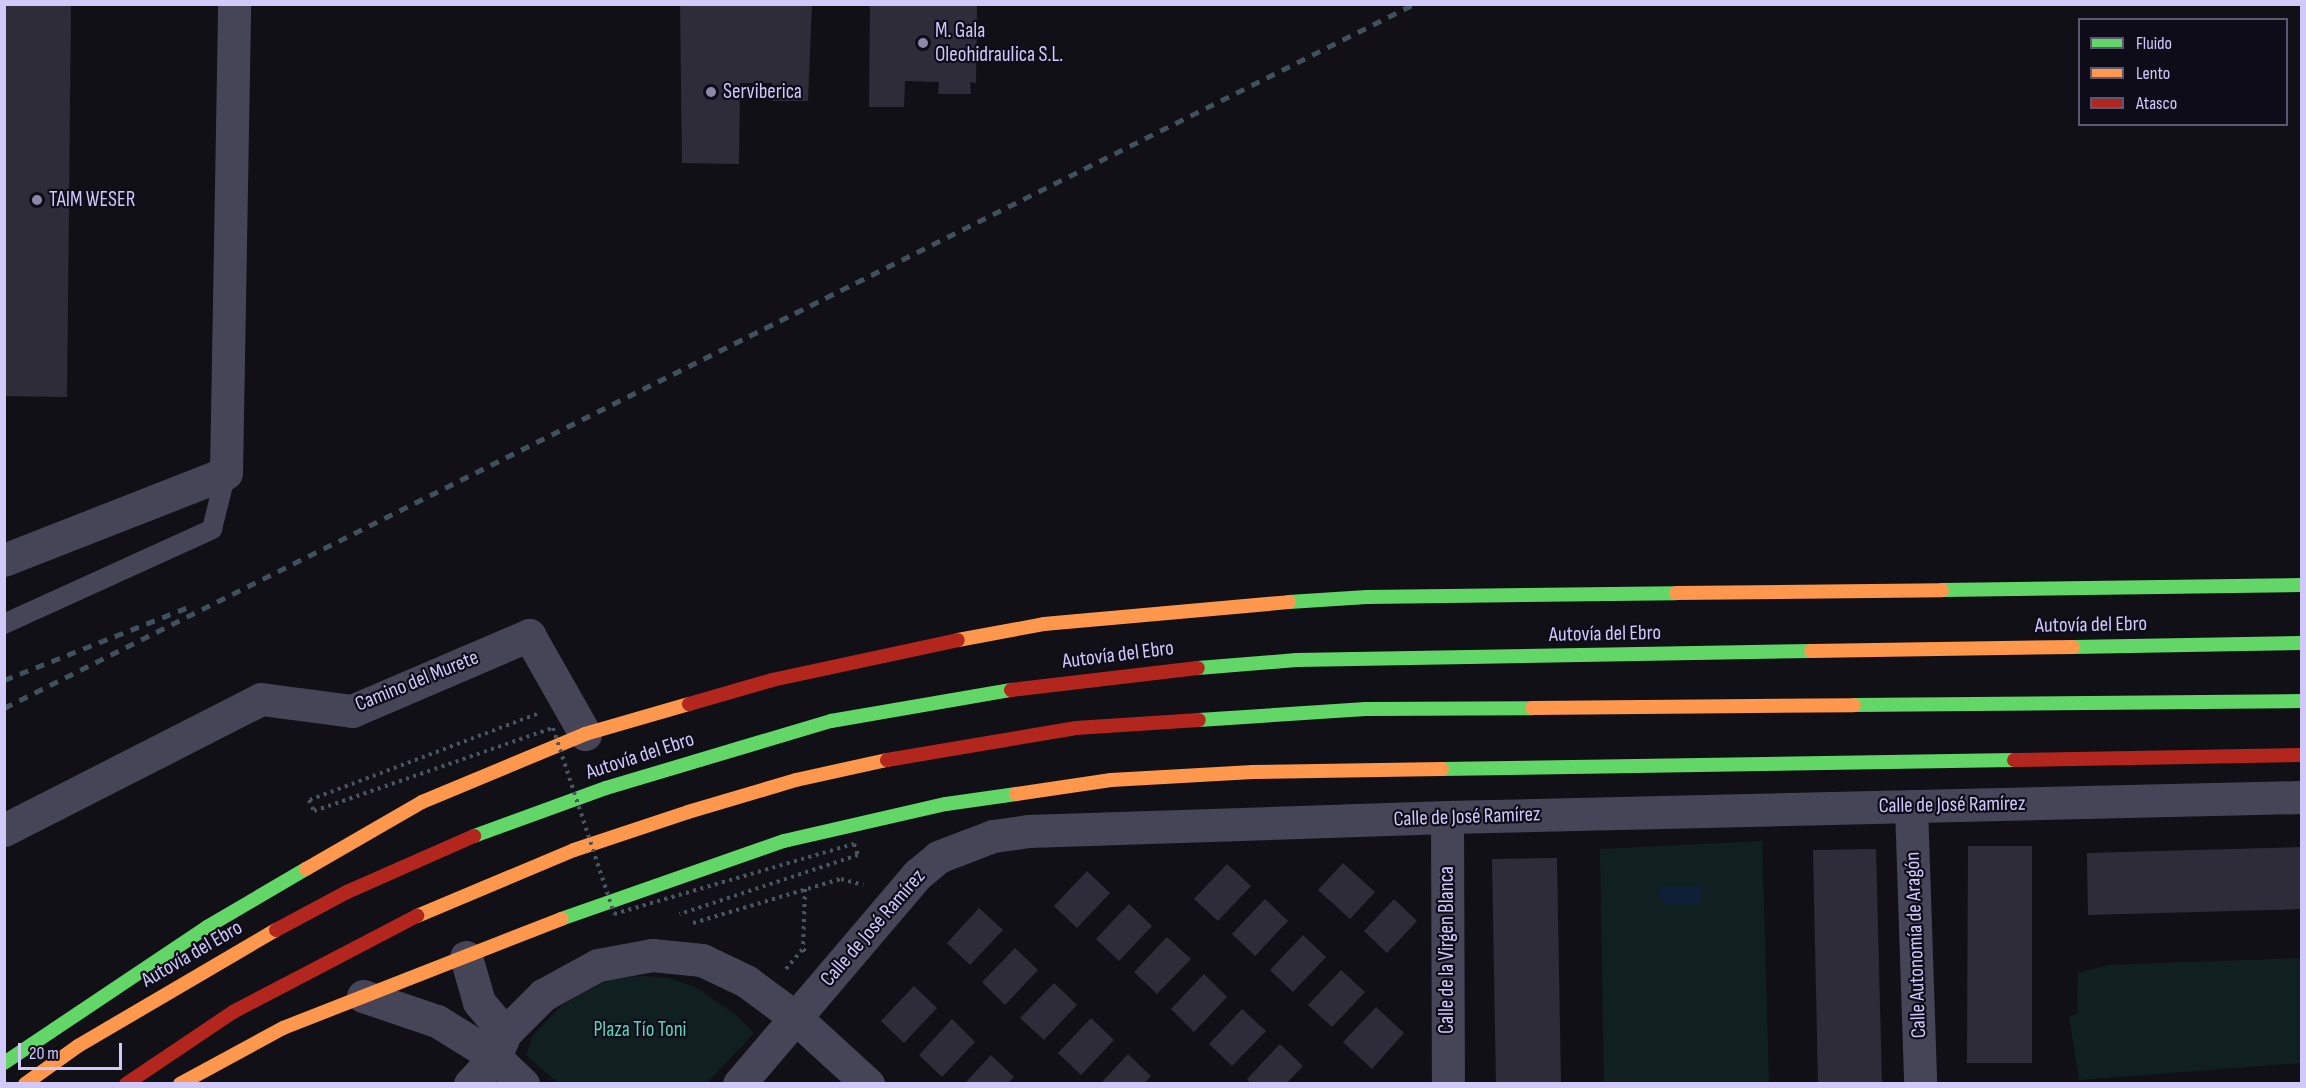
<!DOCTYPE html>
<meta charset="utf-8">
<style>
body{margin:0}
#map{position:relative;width:2306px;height:1088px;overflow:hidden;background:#111016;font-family:"Sofia Sans Condensed",sans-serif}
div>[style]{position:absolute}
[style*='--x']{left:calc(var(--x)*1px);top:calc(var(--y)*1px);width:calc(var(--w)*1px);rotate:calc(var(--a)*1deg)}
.green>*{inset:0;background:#102021}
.water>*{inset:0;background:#0f1f38}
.building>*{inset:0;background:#2f2c39}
.path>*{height:4px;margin-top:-2px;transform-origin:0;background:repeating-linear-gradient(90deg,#495560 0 3px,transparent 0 7.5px)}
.lane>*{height:20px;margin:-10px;padding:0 10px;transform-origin:10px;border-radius:10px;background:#464557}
.street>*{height:33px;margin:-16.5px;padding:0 16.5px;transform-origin:16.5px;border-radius:16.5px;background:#464557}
.fast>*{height:14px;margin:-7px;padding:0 7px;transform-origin:7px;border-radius:7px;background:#63d668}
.slow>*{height:14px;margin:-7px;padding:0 7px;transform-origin:7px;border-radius:7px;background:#ff974d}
.jam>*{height:14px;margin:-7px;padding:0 7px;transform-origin:7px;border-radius:7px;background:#b3261e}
.rail>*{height:4.5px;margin-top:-2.25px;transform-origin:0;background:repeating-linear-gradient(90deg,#40515e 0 9px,transparent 0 17px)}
.path-bridge>*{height:4px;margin-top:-2px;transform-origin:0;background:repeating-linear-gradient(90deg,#495560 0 3px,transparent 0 7.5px)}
.dots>*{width:16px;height:16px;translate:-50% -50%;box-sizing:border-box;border:3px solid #0f0c1a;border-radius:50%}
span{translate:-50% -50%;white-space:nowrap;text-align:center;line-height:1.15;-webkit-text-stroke:4.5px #0f0c1a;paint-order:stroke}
.poi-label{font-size:21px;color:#d0c9fa}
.left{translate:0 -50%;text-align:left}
.street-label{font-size:21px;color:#d0c9fa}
.park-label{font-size:21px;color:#5dd2b7}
.frame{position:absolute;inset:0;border:6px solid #d0c9fa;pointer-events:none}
.legend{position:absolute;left:2078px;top:18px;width:210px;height:108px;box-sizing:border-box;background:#0f0c1a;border:2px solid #5c5874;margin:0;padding:8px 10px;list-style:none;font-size:18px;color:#d0c9fa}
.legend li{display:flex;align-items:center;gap:12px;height:30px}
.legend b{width:30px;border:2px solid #5c5874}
.scale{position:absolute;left:18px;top:1043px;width:104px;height:27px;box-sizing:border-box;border:3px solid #d0c9fa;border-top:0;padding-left:8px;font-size:18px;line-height:21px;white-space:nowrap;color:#d0c9fa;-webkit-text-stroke:4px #0f0c1a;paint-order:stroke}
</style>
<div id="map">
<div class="green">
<i style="clip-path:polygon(1762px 841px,1769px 1083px,1604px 1083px,1600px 849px)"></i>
<i style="clip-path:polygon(2301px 958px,2301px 1063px,2079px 1080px,2069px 1016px,2077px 1014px,2078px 973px,2108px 965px)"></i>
<i style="clip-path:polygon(643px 976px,670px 978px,695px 987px,735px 1014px,754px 1033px,707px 1083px,558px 1083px,526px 1055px,533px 1035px,562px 1005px,611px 978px)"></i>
</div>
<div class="water">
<i style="clip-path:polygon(1702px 886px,1702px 904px,1667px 905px,1657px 895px,1661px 887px)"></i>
</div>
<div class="building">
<i style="clip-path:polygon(4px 4px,71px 4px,67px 397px,4px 396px)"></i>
<i style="clip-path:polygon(680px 4px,812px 4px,808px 101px,772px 101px,772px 83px,740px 83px,739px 164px,682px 163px)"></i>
<i style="clip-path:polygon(870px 4px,977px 4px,976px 83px,970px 82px,971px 94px,938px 94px,939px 82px,905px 81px,904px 107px,869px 107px)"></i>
<i style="clip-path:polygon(1968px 846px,2032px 846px,2032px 1063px,1967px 1063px)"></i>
<i style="clip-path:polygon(2302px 847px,2302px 909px,2088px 915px,2087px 853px)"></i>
<i style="clip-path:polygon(1876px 849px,1882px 1084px,1818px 1084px,1813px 850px)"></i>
<i style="clip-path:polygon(1557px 858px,1561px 1084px,1496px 1084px,1492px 859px)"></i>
<i style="clip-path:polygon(1343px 863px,1375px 892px,1350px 919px,1318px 890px)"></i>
<i style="clip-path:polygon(1227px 864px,1251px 886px,1218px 921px,1194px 899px)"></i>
<i style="clip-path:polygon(1087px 871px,1110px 893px,1077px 928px,1054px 906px)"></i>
<i style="clip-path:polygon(1265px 899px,1288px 921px,1255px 956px,1232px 934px)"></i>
<i style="clip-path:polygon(1394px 899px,1417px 921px,1387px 953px,1364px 931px)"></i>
<i style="clip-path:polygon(1129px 904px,1152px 926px,1119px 961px,1096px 939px)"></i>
<i style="clip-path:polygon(979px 908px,1003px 930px,970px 965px,947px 943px)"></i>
<i style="clip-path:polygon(1303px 935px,1326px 957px,1293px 992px,1270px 970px)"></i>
<i style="clip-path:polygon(1167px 937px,1191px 959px,1157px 994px,1134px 972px)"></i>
<i style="clip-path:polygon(1015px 948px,1038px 970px,1005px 1005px,982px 982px)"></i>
<i style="clip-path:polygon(1341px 970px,1365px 992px,1332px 1027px,1308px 1005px)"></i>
<i style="clip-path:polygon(1204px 974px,1227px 997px,1194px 1032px,1171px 1009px)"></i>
<i style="clip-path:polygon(1054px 983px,1077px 1005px,1044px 1040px,1020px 1018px)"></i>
<i style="clip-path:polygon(914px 986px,937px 1008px,904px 1043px,881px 1021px)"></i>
<i style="clip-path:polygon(1376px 1007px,1404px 1033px,1372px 1069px,1343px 1042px)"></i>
<i style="clip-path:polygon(1242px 1009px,1266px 1031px,1232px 1066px,1209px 1044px)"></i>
<i style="clip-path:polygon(1091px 1018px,1114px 1040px,1081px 1075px,1058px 1053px)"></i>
<i style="clip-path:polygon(952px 1019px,975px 1042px,942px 1077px,919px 1055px)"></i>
<i style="clip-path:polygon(1280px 1044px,1303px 1066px,1286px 1084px,1251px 1084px,1247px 1079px)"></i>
<i style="clip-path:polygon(1128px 1054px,1151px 1076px,1144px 1084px,1100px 1084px)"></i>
<i style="clip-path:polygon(991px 1055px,1014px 1077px,1007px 1084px,964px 1084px)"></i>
</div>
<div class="path">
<i style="--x:805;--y:889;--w:60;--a:91.9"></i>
<i style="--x:803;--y:949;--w:6;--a:45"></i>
<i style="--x:693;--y:923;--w:154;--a:-16.6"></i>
<i style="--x:841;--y:879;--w:23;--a:15"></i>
<i style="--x:786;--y:969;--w:26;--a:-50"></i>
</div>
<div class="lane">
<i style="--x:4;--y:624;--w:229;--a:-24.5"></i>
<i style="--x:212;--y:529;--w:58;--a:-76"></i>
</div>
<div class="street">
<i style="--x:4;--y:560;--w:238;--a:-21.4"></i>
<i style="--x:226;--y:473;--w:469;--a:-89"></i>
<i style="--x:1911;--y:806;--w:278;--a:88.1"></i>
<i style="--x:1447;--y:817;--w:267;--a:89.8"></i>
<i style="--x:4;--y:830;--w:288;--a:-27"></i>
<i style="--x:261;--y:699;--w:92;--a:7.5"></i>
<i style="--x:352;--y:711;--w:193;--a:-23.2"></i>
<i style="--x:529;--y:635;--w:114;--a:60.5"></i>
<i style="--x:466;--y:957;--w:47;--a:73.9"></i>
<i style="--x:479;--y:1002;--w:40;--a:50"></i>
<i style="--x:363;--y:996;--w:78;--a:18.7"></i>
<i style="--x:437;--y:1021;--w:68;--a:31.8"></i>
<i style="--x:495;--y:1057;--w:39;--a:44"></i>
<i style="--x:470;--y:1084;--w:37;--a:-47"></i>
<i style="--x:495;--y:1057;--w:26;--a:-67"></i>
<i style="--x:505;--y:1033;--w:54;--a:-45"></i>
<i style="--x:543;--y:995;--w:63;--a:-28.6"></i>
<i style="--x:598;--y:965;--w:55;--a:-10.5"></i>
<i style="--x:652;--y:955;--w:50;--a:5.7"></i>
<i style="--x:702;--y:960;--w:49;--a:25.5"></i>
<i style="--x:746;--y:981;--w:62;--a:36.5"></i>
<i style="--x:796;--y:1018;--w:98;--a:42.5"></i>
<i style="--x:739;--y:1084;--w:276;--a:-49.6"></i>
<i style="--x:918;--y:874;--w:26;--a:-40"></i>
<i style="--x:938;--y:857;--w:59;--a:-20.9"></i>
<i style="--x:993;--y:836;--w:35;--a:-8"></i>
<i style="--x:1028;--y:831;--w:419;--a:-1.9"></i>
<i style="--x:1447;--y:817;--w:855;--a:-1.34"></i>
</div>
<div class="fast">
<i style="--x:1942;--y:590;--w:360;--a:-0.8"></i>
<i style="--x:1289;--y:602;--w:78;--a:-3.7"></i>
<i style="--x:1367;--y:597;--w:309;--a:-0.7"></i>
<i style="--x:2073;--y:647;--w:229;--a:-1"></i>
<i style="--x:1198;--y:668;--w:99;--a:-4.6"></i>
<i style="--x:1297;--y:660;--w:514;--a:-1"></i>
<i style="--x:1854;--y:705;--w:448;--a:-0.5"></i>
<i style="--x:1199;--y:720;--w:167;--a:-3.8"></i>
<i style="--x:1366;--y:709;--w:166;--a:-0.3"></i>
<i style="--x:1442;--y:769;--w:572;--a:-0.9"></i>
<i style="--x:474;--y:836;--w:140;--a:-20"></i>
<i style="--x:606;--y:788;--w:235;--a:-16.6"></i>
<i style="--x:831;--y:721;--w:183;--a:-9.8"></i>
<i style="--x:561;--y:919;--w:236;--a:-19.3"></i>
<i style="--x:784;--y:841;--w:166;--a:-12.9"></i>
<i style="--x:946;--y:804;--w:71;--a:-8.1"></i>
<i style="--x:4;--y:1063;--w:244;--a:-33.8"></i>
<i style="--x:207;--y:927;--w:115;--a:-30.4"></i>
</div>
<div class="slow">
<i style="--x:1676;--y:593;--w:266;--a:-0.6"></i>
<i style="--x:958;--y:640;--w:87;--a:-10.5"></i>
<i style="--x:1044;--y:624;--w:246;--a:-5.1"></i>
<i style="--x:1811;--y:651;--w:262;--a:-0.9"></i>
<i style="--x:1532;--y:708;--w:322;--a:-0.5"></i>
<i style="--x:1016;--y:794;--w:96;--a:-8.4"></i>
<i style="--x:1111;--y:780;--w:142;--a:-3.2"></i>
<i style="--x:1253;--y:772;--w:189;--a:-0.9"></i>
<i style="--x:306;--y:869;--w:134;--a:-30"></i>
<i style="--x:422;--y:802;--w:177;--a:-22.6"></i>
<i style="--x:585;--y:734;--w:108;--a:-16.1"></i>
<i style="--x:417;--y:916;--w:170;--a:-22.8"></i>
<i style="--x:574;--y:850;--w:120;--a:-18.4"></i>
<i style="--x:688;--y:812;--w:113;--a:-16.5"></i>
<i style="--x:796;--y:780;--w:93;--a:-12.4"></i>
<i style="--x:25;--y:1084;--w:65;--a:-35.6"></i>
<i style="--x:78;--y:1046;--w:229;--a:-30.4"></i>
<i style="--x:180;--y:1084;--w:117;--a:-28.5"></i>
<i style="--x:283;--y:1028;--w:299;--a:-21.4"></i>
</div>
<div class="jam">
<i style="--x:1011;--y:690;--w:188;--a:-6.7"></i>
<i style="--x:689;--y:704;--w:86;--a:-16.1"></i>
<i style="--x:772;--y:680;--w:190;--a:-12.1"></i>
<i style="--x:887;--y:760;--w:192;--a:-9.6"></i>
<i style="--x:1076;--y:728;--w:123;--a:-3.7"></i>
<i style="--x:2014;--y:760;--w:288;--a:-1"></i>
<i style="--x:276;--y:930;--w:81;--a:-28.2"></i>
<i style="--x:347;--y:892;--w:139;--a:-23.8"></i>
<i style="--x:126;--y:1084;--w:129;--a:-33.9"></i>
<i style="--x:233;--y:1012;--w:208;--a:-27.6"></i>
</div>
<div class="rail">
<i style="--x:4;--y:680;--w:196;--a:-21.6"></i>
<i style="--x:4;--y:708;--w:1576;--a:-26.53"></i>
</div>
<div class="path-bridge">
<i style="--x:537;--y:714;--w:244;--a:159.3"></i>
<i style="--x:309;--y:800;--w:12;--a:66"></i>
<i style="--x:314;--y:811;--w:253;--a:-19.2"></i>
<i style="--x:553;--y:728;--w:196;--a:71.8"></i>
<i style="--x:614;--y:914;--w:250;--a:-16.3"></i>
<i style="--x:854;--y:844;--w:12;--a:70"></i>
<i style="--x:858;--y:855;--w:188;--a:161.7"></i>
</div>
<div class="dots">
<i style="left:923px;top:43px;background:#8d88aa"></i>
<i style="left:711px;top:92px;background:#8d88aa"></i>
<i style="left:37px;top:200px;background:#8d88aa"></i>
</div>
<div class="poi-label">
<span class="left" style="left:935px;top:43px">M. Gala<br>Oleohidraulica S.L.</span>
<span class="left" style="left:723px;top:92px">Serviberica</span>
<span class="left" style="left:49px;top:200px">TAIM WESER</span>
</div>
<div class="street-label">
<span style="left:2091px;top:625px;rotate:-1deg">Autovía del Ebro</span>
<span style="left:1605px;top:634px;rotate:-1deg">Autovía del Ebro</span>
<span style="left:1118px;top:655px;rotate:-7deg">Autovía del Ebro</span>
<span style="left:417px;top:681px;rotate:-22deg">Camino del Murete</span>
<span style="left:640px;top:756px;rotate:-18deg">Autovía del Ebro</span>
<span style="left:1952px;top:805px;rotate:-1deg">Calle de José Ramírez</span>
<span style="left:1467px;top:817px;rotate:-2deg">Calle de José Ramírez</span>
<span style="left:873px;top:928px;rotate:-49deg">Calle de José Ramírez</span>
<span style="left:1916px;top:945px;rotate:-92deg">Calle Autonomía de Aragón</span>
<span style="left:1447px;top:950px;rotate:-90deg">Calle de la Virgen Blanca</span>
<span style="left:192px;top:954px;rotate:-30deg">Autovía del Ebro</span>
</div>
<div class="park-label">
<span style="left:640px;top:1030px">Plaza Tío Toni</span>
</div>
<div class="frame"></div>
<ul class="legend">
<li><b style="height:8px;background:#63d668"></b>Fluido</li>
<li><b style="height:8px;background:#ff974d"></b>Lento</li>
<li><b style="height:8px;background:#b3261e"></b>Atasco</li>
</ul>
<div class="scale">20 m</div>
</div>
